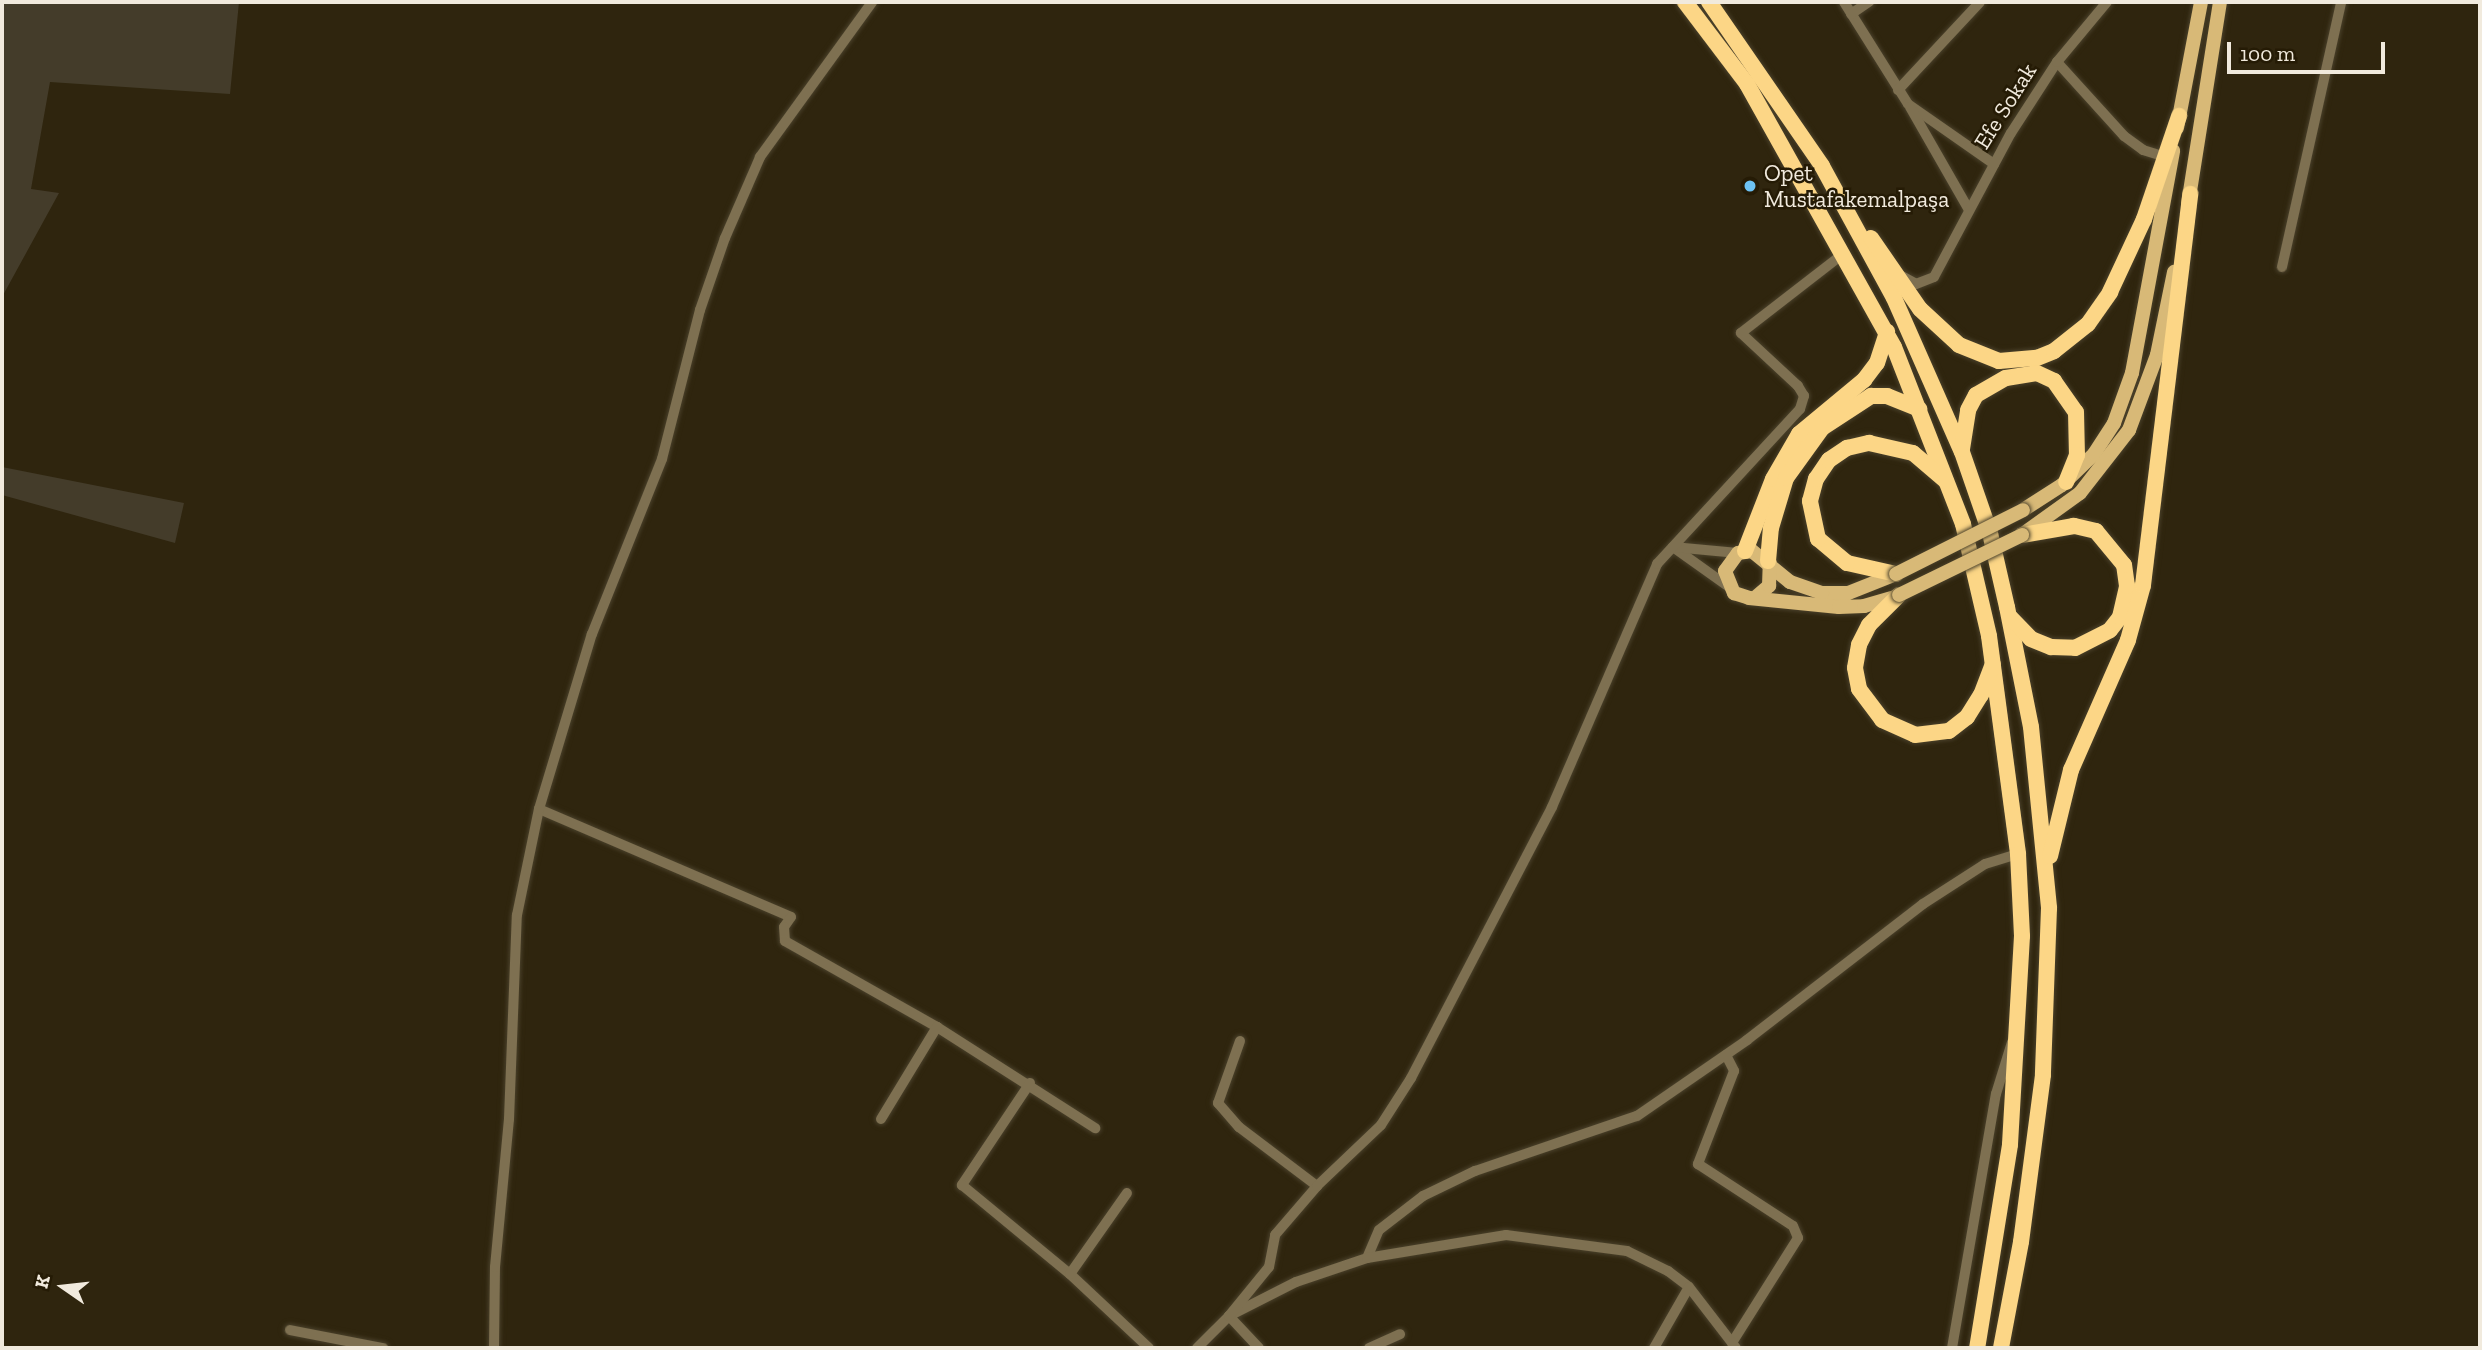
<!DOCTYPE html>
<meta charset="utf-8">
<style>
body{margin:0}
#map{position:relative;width:2482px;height:1350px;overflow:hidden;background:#2f250e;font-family:"Zilla Slab",serif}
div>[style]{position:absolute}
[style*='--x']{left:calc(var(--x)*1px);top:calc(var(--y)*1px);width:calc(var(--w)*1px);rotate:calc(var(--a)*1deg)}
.green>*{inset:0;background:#443c2a}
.roads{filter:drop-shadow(0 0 2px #4a412b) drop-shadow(0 0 2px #4a412b)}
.minor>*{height:10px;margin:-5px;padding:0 5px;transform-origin:5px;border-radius:5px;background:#7e7051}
.major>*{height:14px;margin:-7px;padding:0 7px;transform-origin:7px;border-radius:7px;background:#d8b977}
.highway>*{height:16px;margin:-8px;padding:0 8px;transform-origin:8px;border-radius:8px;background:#fcd686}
.bridges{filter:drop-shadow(0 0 2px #4a412b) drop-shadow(0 0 2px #4a412b)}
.major-bridge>*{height:14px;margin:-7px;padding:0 7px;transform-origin:7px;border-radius:7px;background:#d8b977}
.dots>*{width:19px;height:19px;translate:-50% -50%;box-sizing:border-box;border:4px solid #251b05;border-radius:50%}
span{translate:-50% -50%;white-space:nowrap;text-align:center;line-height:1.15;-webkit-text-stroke:5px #251b05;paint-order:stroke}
.street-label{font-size:23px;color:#f1eadd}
.poi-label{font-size:23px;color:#f1eadd}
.left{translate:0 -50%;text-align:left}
.frame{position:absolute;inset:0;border:4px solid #f1eadd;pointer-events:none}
.north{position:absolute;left:28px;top:1252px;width:70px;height:70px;-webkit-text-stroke:5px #251b05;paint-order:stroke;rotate:284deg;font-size:19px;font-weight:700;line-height:28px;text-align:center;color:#f1eadd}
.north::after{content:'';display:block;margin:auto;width:24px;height:32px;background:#f1eadd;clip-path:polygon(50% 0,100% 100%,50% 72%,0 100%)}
.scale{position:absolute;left:2227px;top:42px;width:158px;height:32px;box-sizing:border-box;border:4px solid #f1eadd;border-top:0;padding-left:9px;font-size:21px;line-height:24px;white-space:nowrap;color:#f1eadd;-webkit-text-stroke:5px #251b05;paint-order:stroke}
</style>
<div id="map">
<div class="green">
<i style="clip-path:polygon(2px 2px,239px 2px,230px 94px,50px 82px,31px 189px,59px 193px,2px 297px)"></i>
<i style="clip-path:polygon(2px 467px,184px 503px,175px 543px,2px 495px)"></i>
</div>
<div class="roads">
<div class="minor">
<i style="--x:1844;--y:2;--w:120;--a:57.9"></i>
<i style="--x:1908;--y:104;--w:105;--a:34.9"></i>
<i style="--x:1851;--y:14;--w:22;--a:-34"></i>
<i style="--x:2057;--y:62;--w:100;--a:47.8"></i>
<i style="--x:2124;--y:136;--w:24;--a:36"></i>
<i style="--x:2143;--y:150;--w:28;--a:17"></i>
<i style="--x:1898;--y:90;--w:120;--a:-47"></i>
<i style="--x:1910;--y:107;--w:119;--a:60.2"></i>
<i style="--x:2282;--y:267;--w:271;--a:-77.4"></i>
<i style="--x:1900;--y:275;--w:18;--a:29"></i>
<i style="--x:1916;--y:284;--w:19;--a:-21"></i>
<i style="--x:1934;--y:277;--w:163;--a:-61.9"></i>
<i style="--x:2011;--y:133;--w:85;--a:-57.1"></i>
<i style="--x:2057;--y:62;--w:78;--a:-50.2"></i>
<i style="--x:1729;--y:587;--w:69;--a:-144.5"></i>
<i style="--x:1673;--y:547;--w:65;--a:5.3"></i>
<i style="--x:539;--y:809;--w:274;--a:23.2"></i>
<i style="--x:791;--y:917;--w:12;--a:125"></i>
<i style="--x:784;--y:927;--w:14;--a:86"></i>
<i style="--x:785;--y:941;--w:175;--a:29.5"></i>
<i style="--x:937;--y:1027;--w:188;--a:32.6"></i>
<i style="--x:1240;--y:1041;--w:66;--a:109.5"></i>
<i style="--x:1218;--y:1103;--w:32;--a:49"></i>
<i style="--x:1239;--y:1127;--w:98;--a:37.1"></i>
<i style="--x:1726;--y:1055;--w:18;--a:63"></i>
<i style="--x:1734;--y:1071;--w:100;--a:111.2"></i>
<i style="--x:1698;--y:1164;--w:113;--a:33.1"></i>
<i style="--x:1793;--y:1226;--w:13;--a:67"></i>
<i style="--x:1798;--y:1238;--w:124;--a:122.2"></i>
<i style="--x:1030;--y:1083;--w:123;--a:123.7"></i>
<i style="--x:962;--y:1185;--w:140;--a:39.5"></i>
<i style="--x:1070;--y:1274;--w:108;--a:43.1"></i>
<i style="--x:881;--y:1119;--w:108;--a:-58.7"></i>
<i style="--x:1367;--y:1258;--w:30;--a:-67"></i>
<i style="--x:1379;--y:1230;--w:56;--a:-37.7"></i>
<i style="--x:1423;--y:1196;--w:58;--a:-25.7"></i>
<i style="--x:1475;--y:1171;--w:171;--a:-18.8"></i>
<i style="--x:1637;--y:1116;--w:134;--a:-34.6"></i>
<i style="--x:1747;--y:1040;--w:222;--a:-37.7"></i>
<i style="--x:1923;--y:904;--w:74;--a:-32.8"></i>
<i style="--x:1985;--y:864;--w:34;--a:-17"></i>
<i style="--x:1070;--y:1274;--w:99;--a:-54.9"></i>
<i style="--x:290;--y:1330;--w:95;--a:11"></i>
<i style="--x:494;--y:1348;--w:81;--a:-89.3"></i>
<i style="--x:495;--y:1267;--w:149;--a:-84.6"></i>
<i style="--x:509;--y:1119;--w:204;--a:-87.8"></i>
<i style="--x:517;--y:915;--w:108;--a:-78.3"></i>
<i style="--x:539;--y:809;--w:183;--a:-73.2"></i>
<i style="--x:592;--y:634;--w:188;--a:-68.2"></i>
<i style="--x:662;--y:459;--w:154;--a:-75.7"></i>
<i style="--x:700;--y:310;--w:76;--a:-70.9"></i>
<i style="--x:725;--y:238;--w:88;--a:-66.6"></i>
<i style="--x:760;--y:157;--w:191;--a:-54.1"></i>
<i style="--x:1197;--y:1348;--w:45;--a:-45"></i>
<i style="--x:1229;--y:1316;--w:75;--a:-26.9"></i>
<i style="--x:1296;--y:1282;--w:75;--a:-18.7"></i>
<i style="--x:1367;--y:1258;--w:141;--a:-9.4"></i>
<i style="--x:1506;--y:1235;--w:122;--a:7.5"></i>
<i style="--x:1627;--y:1251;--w:46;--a:26"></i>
<i style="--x:1668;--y:1271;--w:26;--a:37"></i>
<i style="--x:1689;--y:1287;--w:77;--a:52.4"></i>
<i style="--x:1259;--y:1348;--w:44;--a:-133.2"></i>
<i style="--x:1229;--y:1316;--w:63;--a:-50.8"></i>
<i style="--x:1269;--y:1267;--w:33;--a:-79"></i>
<i style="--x:1275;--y:1235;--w:65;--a:-49.4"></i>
<i style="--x:1317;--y:1186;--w:88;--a:-43.6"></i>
<i style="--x:1381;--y:1125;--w:56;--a:-57.4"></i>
<i style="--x:1411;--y:1078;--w:305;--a:-62.5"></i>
<i style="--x:1552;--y:807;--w:265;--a:-66.6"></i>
<i style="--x:1657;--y:564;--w:211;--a:-47.3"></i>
<i style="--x:1800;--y:409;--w:14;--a:-73"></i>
<i style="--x:1804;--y:396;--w:12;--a:-121"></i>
<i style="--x:1798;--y:386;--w:78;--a:-137.1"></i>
<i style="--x:1741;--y:333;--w:129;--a:-37.8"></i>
<i style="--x:1369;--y:1348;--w:34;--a:-24"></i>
<i style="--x:1654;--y:1348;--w:70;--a:-60.2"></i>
<i style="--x:1952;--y:1348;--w:258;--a:-80.2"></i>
<i style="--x:1996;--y:1094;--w:54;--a:-72.9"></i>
</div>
<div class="major">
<i style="--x:2177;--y:128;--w:128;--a:-79.2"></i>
<i style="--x:2188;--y:204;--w:205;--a:-81"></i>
<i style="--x:2023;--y:510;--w:46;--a:-32.7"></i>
<i style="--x:2062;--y:485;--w:45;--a:-44.1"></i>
<i style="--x:2094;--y:454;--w:37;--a:-57"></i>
<i style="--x:2114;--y:423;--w:53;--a:-70.2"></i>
<i style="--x:2132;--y:373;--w:226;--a:-79.5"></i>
<i style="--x:2023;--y:534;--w:70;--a:-35.7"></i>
<i style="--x:2080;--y:493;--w:80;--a:-52.1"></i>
<i style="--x:2129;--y:430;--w:80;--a:-69.5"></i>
<i style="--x:2157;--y:355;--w:85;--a:-78.4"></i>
<i style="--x:1896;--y:574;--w:52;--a:158.4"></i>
<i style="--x:1848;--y:593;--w:26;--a:180"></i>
<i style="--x:1822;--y:593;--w:34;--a:-161"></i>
<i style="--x:1790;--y:582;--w:49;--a:-140.8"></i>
<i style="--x:1752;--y:551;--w:14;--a:172"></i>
<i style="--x:1738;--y:553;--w:22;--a:126"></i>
<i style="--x:1725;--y:571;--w:24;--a:68"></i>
<i style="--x:1734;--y:593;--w:16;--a:18"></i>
<i style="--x:1749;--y:598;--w:90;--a:5.7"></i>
<i style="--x:1839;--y:607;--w:25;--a:-2"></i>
<i style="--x:1864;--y:606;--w:35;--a:-16"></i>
<i style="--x:1757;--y:596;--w:16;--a:-40"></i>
<i style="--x:1769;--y:586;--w:23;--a:-88"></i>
</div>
<div class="highway">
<i style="--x:1685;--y:2;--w:103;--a:52.9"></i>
<i style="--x:1747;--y:84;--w:301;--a:60.8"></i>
<i style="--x:1894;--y:347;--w:190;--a:68.7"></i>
<i style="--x:1963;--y:524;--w:115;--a:76.9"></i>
<i style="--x:1989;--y:636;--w:220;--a:82.4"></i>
<i style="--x:2018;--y:854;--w:82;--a:87.2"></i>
<i style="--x:2022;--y:936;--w:209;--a:93.3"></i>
<i style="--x:2010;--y:1145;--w:206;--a:99.2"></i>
<i style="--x:1709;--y:2;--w:199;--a:55.4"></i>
<i style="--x:1822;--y:166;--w:150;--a:61.4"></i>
<i style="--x:1894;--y:298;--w:168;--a:66.2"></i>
<i style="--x:1962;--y:452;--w:86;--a:70.9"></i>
<i style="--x:1990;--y:533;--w:76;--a:77.1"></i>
<i style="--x:2007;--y:607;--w:122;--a:78.7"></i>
<i style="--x:2031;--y:727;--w:182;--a:84.3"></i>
<i style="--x:2049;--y:908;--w:167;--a:92.1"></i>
<i style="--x:2043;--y:1075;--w:168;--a:97.5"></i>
<i style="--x:2021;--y:1242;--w:108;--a:100.7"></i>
<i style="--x:1871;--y:238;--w:86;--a:55.4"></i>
<i style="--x:1920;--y:309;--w:53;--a:42.7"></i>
<i style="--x:1959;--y:345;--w:43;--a:21.8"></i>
<i style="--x:1999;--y:361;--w:38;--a:-5"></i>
<i style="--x:2037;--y:358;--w:18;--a:-22"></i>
<i style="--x:2054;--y:351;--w:43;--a:-38.5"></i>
<i style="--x:2088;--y:324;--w:39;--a:-55"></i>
<i style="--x:2110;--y:292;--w:81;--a:-65"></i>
<i style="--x:2144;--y:219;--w:109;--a:-71.2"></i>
<i style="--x:1962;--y:449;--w:39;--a:-81"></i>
<i style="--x:1968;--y:410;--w:17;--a:-62"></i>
<i style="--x:1976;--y:395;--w:34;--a:-30"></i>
<i style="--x:2006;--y:378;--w:31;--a:-9"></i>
<i style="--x:2037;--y:373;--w:19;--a:25"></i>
<i style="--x:2054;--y:381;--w:38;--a:55"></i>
<i style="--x:2076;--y:412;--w:43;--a:88.7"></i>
<i style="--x:2077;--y:455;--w:29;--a:112"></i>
<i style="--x:1745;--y:551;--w:77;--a:-68.7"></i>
<i style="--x:1773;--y:479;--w:52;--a:-60"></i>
<i style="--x:1799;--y:434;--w:85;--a:-39.7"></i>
<i style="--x:1864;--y:380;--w:21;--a:-53"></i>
<i style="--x:1877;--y:363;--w:33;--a:-72"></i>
<i style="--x:1768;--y:561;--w:33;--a:-85"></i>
<i style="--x:1771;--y:528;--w:52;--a:-73.3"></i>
<i style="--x:1786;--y:478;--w:62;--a:-54.2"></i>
<i style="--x:1822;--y:428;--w:59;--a:-33.1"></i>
<i style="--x:1871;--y:396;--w:16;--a:0"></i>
<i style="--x:1887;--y:396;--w:35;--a:22"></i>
<i style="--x:1896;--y:574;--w:50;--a:-167.3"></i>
<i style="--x:1847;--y:563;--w:38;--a:-140"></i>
<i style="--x:1818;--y:539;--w:39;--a:-102"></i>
<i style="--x:1810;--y:501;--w:23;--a:-75"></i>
<i style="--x:1816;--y:479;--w:23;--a:-56"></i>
<i style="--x:1829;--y:460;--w:22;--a:-34"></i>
<i style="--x:1847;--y:448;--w:23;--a:-13"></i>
<i style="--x:1869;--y:443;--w:45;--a:12.8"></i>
<i style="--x:1913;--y:453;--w:43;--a:40.3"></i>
<i style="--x:1899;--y:595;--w:42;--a:135"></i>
<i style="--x:1869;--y:625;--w:22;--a:117"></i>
<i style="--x:1859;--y:645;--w:23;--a:100"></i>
<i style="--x:1855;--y:668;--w:21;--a:79"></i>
<i style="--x:1859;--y:689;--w:39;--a:53"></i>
<i style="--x:1882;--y:720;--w:36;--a:24"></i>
<i style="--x:1915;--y:735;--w:34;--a:-7"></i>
<i style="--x:1949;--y:731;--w:23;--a:-38"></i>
<i style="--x:1967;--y:717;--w:26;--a:-58"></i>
<i style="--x:1981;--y:695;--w:33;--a:-69"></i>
<i style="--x:2010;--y:617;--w:30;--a:46"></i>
<i style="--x:2031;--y:639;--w:22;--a:22"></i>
<i style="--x:2051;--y:647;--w:24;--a:2"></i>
<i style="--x:2075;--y:648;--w:39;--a:-27"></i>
<i style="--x:2110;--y:630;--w:16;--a:-52"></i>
<i style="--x:2120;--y:617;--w:32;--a:-77"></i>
<i style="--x:2127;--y:586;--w:21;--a:-98"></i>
<i style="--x:2124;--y:565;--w:44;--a:-129.5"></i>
<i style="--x:2096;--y:531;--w:23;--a:-167"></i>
<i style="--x:2074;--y:526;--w:53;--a:170.2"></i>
<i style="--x:2050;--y:856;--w:89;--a:-76.3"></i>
<i style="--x:2071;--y:770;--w:142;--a:-66.3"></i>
<i style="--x:2128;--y:640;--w:57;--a:-74.7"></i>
<i style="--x:2143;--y:585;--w:394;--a:-83.1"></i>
</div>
</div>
<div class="bridges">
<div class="major-bridge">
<i style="--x:1896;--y:574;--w:142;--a:-26.7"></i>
<i style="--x:1899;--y:595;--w:137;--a:-26"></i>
</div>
</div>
<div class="dots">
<i style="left:1750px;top:186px;background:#6dc2f3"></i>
</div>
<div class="street-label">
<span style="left:2005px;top:106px;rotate:-58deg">Efe Sokak</span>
</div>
<div class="poi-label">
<span class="left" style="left:1764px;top:186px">Opet<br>Mustafakemalpaşa</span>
</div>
<div class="frame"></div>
<div class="north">K</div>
<div class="scale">100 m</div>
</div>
